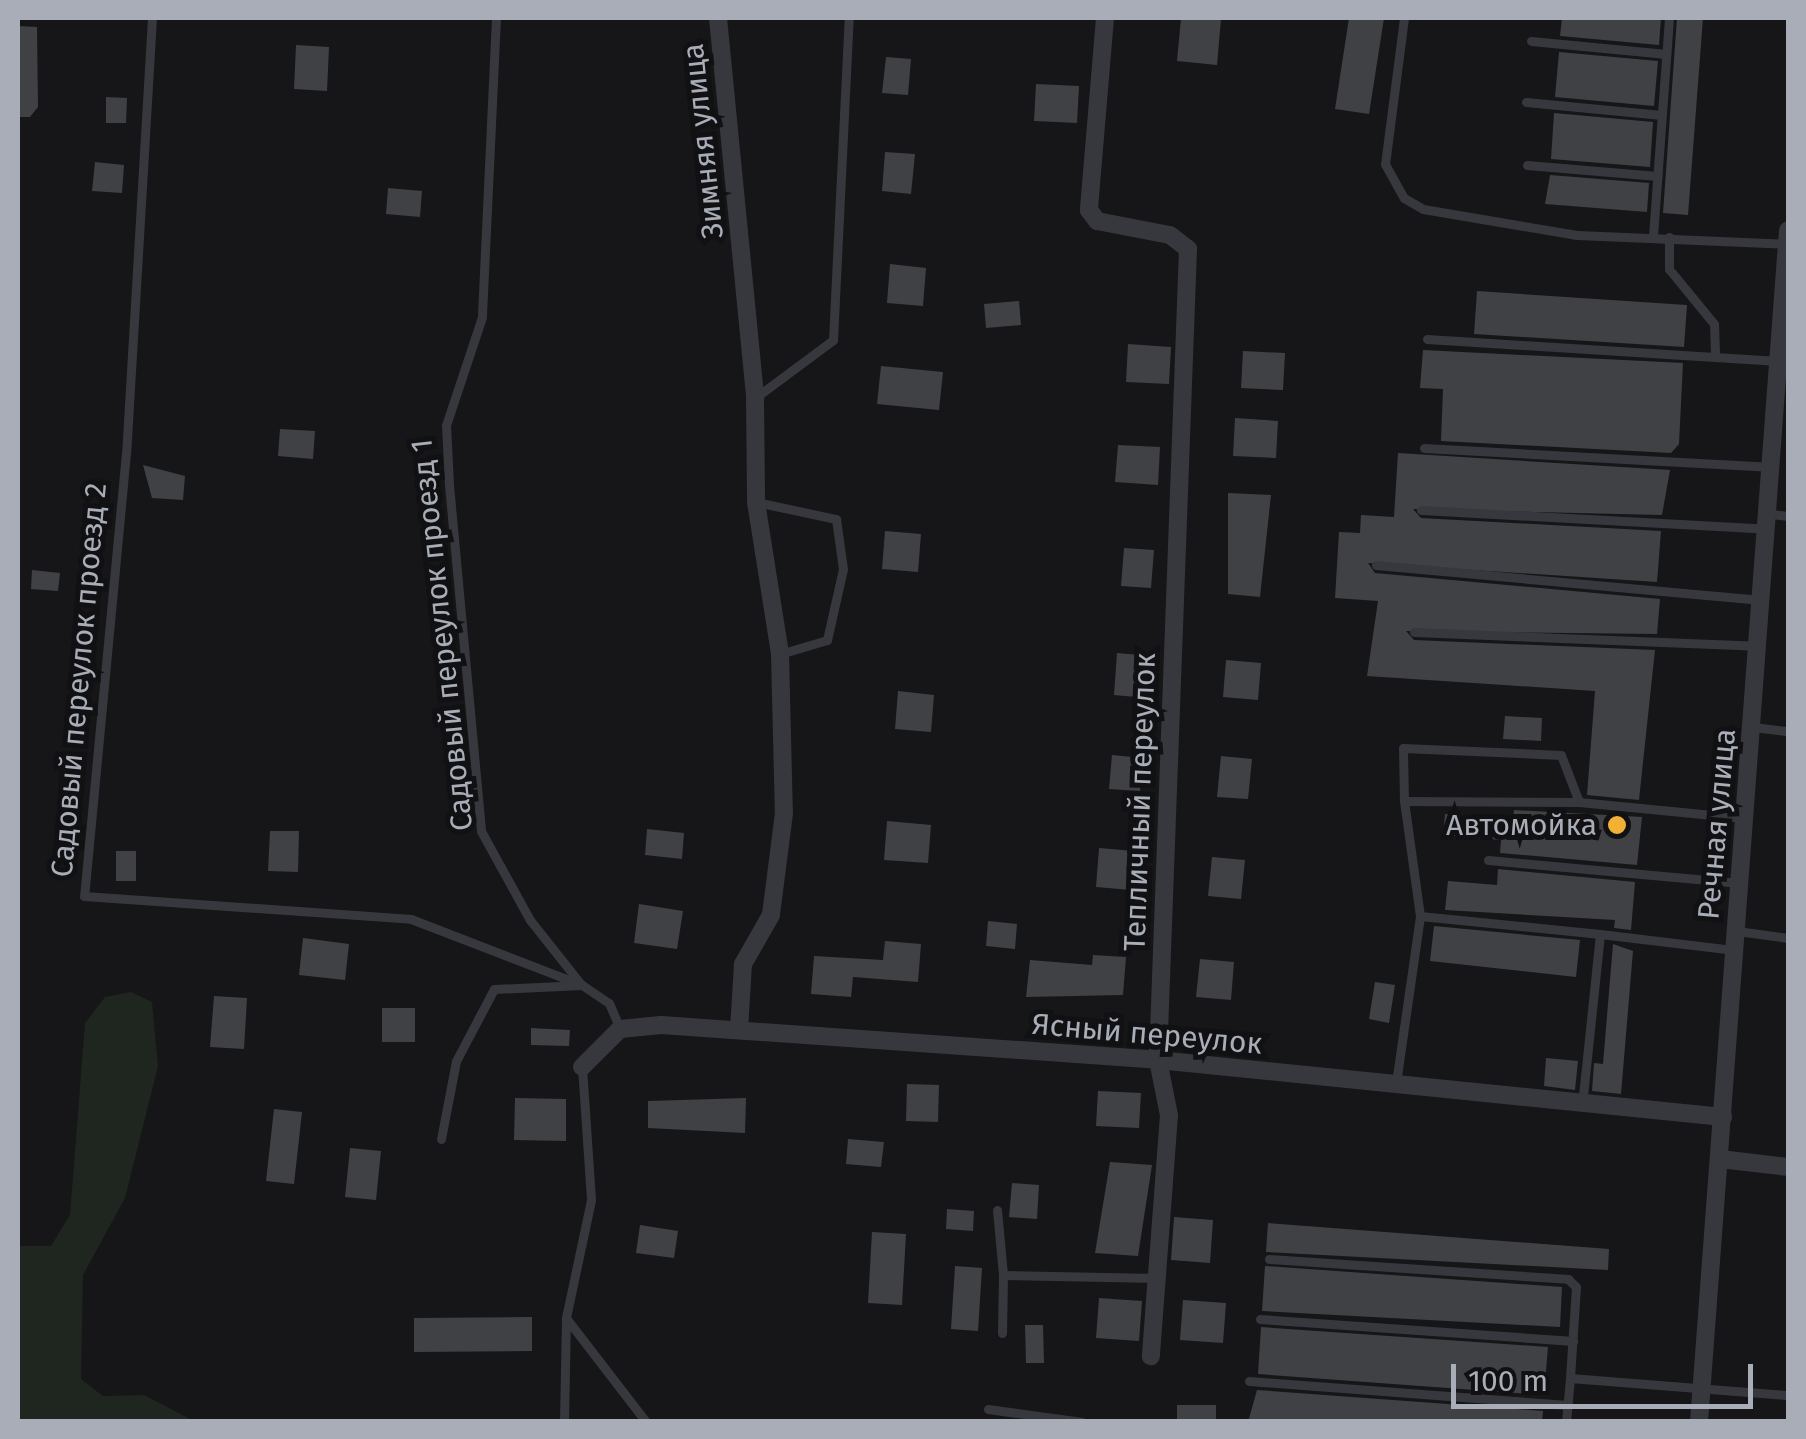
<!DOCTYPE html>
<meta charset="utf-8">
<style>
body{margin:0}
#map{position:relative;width:1806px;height:1439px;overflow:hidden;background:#161618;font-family:"Fira Sans",sans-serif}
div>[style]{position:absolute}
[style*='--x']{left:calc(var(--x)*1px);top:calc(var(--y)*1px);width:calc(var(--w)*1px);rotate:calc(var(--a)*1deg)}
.green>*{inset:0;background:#1e261f}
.building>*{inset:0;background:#404145}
.lane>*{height:9px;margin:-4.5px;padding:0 4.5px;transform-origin:4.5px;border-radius:4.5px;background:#37383d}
.street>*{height:18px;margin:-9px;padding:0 9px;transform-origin:9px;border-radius:9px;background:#37383d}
.dots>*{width:28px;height:28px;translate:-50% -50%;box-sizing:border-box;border:5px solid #111113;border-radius:50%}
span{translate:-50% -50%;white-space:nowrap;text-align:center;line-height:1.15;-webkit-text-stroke:10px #111113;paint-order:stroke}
.street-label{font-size:30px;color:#a8adb8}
.poi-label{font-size:30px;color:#a8adb8}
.right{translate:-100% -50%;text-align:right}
.frame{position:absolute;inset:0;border:20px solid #a8adb8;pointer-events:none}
.scale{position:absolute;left:1451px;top:1364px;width:302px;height:45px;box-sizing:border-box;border:5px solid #a8adb8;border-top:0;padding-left:12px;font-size:30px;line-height:35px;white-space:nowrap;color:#a8adb8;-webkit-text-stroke:8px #111113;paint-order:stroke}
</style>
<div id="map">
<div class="green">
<i style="clip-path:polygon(131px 992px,152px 1002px,158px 1066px,125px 1198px,83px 1275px,81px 1379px,103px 1396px,144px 1395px,194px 1421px,18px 1421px,18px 1246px,51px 1246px,70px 1215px,85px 1023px,105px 997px)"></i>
</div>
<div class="building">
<i style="clip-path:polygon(1181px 18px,1221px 19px,1217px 65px,1177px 61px)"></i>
<i style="clip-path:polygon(1349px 18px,1384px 18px,1369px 114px,1335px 109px)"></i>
<i style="clip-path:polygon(1562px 18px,1661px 18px,1659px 45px,1560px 36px)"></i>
<i style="clip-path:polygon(1677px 18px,1703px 18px,1688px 215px,1663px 213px)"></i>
<i style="clip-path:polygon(18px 26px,37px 27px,38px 107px,30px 117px,18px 117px)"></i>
<i style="clip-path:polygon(296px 45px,329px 47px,327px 91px,294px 89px)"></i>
<i style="clip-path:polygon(1559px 52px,1658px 61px,1654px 106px,1555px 97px)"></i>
<i style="clip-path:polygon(886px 57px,911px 59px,908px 95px,882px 93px)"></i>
<i style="clip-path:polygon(1036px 84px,1079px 86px,1077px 123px,1034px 121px)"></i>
<i style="clip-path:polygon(106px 97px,127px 98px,126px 123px,106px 123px)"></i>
<i style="clip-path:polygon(1554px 113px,1653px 122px,1650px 167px,1551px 159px)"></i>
<i style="clip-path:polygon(885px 152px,915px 154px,911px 194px,882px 191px)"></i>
<i style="clip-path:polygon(95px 162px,124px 165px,122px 193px,92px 191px)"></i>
<i style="clip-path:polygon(1550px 175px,1649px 183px,1647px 212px,1545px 204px)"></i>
<i style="clip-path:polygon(388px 188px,422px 191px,420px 217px,386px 214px)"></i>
<i style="clip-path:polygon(890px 264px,926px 268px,923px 306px,887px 303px)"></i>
<i style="clip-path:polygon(1477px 291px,1687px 305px,1684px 347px,1474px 334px)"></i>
<i style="clip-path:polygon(1019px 301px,1021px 325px,986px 328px,984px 304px)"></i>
<i style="clip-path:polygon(1128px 344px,1171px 347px,1169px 384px,1126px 382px)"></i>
<i style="clip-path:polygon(1423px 350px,1683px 363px,1679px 444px,1671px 453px,1441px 441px,1443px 389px,1420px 388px)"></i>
<i style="clip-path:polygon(1243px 351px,1285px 353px,1283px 390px,1241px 388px)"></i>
<i style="clip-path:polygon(881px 366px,943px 372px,939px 410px,877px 404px)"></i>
<i style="clip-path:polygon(1235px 418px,1278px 421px,1276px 458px,1233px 456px)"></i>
<i style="clip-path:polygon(280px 429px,315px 431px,313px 459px,278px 456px)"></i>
<i style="clip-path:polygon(1118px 445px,1160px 447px,1158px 485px,1115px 482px)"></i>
<i style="clip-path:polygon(1398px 453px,1670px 470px,1662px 515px,1413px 509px,1421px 518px,1661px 531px,1657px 582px,1368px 563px,1375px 573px,1660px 599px,1657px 634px,1406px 631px,1414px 640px,1655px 650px,1639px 800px,1587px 795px,1595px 691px,1367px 676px,1378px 601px,1335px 598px,1339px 532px,1360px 533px,1361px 515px,1394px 517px)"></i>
<i style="clip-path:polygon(143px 465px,185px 476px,183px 500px,152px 498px)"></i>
<i style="clip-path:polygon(1228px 493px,1271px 495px,1260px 597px,1228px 594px)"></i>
<i style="clip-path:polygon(885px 531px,921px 534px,918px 572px,882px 569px)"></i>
<i style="clip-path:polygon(1124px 548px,1154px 550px,1151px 588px,1121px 586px)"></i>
<i style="clip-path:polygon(32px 570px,60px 573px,58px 591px,31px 589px)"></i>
<i style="clip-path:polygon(1117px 653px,1150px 656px,1147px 698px,1114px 695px)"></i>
<i style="clip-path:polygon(1226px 660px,1261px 663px,1258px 700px,1223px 697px)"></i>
<i style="clip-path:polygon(898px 691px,934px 695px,931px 732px,895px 729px)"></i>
<i style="clip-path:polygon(1505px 716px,1542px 718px,1541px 741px,1503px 739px)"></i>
<i style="clip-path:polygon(1112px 755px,1143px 758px,1140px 791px,1109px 789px)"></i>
<i style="clip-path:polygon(1221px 756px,1252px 759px,1248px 799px,1217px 797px)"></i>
<i style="clip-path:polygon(1514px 810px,1642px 817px,1637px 865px,1500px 853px,1501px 840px,1443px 835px,1445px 814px,1513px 819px)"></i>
<i style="clip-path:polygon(887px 821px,931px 825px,928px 863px,884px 860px)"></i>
<i style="clip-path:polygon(647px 829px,684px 833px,682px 859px,645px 855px)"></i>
<i style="clip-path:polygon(270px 831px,299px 831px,298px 872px,268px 871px)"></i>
<i style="clip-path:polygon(1099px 848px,1134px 851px,1131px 890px,1096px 887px)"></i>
<i style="clip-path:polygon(116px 851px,136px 851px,136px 881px,116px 881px)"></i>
<i style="clip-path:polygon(1212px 857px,1245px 860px,1241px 899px,1208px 896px)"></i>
<i style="clip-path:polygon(1498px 869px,1635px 882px,1631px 930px,1614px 928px,1615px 920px,1445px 910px,1448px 881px,1497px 885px)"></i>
<i style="clip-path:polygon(639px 904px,683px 911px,677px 949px,634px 943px)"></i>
<i style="clip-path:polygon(988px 921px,1017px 924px,1015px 949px,986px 946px)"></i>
<i style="clip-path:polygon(1434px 926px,1580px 940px,1576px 977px,1430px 961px)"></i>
<i style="clip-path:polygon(303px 938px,349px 944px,345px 980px,299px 975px)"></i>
<i style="clip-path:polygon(885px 941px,921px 944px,918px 982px,853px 977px,851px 997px,811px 994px,814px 956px,883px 960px)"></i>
<i style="clip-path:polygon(1613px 944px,1633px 951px,1621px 1094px,1592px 1091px,1594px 1063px,1603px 1064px)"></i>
<i style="clip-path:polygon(1093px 955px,1126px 957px,1123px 995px,1026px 997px,1030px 960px,1092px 965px)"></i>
<i style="clip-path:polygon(1200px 959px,1234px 962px,1231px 1000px,1196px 997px)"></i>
<i style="clip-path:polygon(1375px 982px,1395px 985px,1389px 1023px,1369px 1019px)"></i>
<i style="clip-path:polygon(214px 996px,247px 998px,244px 1049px,210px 1047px)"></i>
<i style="clip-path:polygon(382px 1008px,415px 1008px,415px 1042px,382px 1042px)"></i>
<i style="clip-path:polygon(531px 1028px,570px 1030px,569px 1046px,531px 1045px)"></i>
<i style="clip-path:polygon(1546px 1058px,1578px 1061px,1575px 1090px,1544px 1086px)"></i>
<i style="clip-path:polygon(907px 1084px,939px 1085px,938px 1122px,906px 1121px)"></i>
<i style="clip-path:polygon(1098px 1091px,1141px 1093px,1139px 1128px,1096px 1126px)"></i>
<i style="clip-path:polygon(515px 1098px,566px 1099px,566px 1141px,514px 1140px)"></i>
<i style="clip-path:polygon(746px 1098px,745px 1133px,648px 1128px,648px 1101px)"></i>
<i style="clip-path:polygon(274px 1109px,302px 1112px,294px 1184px,266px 1181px)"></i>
<i style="clip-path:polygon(848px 1139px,884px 1142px,881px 1167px,846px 1164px)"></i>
<i style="clip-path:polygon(350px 1148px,381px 1151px,376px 1200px,345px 1197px)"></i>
<i style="clip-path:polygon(1110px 1162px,1152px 1165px,1138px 1256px,1095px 1253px)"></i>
<i style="clip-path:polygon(1012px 1183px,1039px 1185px,1037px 1219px,1009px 1217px)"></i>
<i style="clip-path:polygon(947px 1209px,974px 1211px,973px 1231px,946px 1229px)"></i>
<i style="clip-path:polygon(1174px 1217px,1213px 1220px,1210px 1263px,1171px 1260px)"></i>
<i style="clip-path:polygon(1268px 1223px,1609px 1249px,1608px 1270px,1266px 1252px)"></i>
<i style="clip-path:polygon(640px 1225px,678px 1231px,674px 1258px,636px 1253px)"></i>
<i style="clip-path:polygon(872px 1232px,906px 1234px,902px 1305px,868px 1303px)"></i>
<i style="clip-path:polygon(955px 1266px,982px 1268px,978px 1331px,951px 1329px)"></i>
<i style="clip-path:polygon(1265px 1266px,1562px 1287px,1560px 1327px,1262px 1311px)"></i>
<i style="clip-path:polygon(1099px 1298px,1142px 1301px,1139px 1341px,1096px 1338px)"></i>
<i style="clip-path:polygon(1183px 1300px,1226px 1303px,1223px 1343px,1180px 1340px)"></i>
<i style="clip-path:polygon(532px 1317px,532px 1351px,414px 1352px,414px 1318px)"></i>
<i style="clip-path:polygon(1025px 1325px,1043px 1325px,1044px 1363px,1026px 1363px)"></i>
<i style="clip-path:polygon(1261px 1327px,1548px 1347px,1544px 1395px,1258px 1374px)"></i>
<i style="clip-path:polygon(1257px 1390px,1543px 1411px,1542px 1422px,1248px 1422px)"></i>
<i style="clip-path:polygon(1177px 1405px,1216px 1405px,1216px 1422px,1177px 1422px)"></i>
</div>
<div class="lane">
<i style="--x:152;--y:18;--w:436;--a:93.4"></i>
<i style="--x:126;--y:453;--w:445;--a:95.4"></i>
<i style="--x:84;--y:896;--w:328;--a:4"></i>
<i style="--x:411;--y:919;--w:183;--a:21.1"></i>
<i style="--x:496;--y:18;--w:299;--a:92.7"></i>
<i style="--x:482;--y:317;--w:114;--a:108.4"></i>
<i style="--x:446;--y:425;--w:60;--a:87.1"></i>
<i style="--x:449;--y:485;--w:347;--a:84.7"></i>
<i style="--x:481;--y:831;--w:102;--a:61.2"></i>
<i style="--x:530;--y:920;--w:80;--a:51.6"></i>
<i style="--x:1404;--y:18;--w:147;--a:97.4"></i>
<i style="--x:1385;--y:164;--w:39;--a:61"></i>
<i style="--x:1404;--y:198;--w:22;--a:30"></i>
<i style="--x:1423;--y:209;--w:156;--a:9.6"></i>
<i style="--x:1577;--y:235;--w:211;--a:2.4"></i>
<i style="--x:1531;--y:41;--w:136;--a:5.5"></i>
<i style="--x:1526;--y:102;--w:136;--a:5.5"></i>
<i style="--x:1527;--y:165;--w:131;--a:4.8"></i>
<i style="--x:1653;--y:236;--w:219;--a:-85.8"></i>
<i style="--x:1669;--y:237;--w:32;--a:90"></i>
<i style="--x:1669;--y:269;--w:71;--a:50.7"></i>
<i style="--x:1714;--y:324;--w:32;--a:88"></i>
<i style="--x:1427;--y:339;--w:352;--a:3.6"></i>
<i style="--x:755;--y:398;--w:97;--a:-36.6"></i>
<i style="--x:833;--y:340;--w:322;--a:-87.2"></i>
<i style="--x:1424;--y:448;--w:350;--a:3.1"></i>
<i style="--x:756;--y:502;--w:82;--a:12"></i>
<i style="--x:836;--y:519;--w:50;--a:82"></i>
<i style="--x:843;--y:569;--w:73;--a:102.7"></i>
<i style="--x:827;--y:640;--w:49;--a:163.4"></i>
<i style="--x:1421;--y:510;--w:347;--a:3.1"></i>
<i style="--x:1771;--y:514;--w:17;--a:7"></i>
<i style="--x:1376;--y:565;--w:387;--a:5.2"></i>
<i style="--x:1414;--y:632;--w:343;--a:2.3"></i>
<i style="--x:1753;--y:727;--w:35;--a:7"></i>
<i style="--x:1404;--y:801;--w:53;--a:-91.1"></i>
<i style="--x:1403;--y:748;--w:158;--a:2.5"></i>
<i style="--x:1561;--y:755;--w:50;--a:69"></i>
<i style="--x:1488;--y:860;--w:253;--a:5.2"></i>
<i style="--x:1420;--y:916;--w:181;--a:5.7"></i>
<i style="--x:1600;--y:934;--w:171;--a:96"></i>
<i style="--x:1737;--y:931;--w:51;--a:7.8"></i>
<i style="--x:1600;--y:934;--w:136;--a:6.8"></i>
<i style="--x:582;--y:1067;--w:133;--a:86.1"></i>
<i style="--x:591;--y:1200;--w:121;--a:102"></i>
<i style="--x:566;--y:1318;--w:131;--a:52.4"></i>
<i style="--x:1396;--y:1083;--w:169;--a:-81.8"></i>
<i style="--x:1420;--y:916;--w:116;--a:-97.9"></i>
<i style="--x:1404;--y:801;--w:175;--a:0.3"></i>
<i style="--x:1579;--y:802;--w:165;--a:5.6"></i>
<i style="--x:441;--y:1139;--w:79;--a:-79.1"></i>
<i style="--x:456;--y:1061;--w:81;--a:-62.2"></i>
<i style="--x:494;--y:989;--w:88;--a:-2.6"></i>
<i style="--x:582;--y:985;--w:32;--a:34"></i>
<i style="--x:609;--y:1003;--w:28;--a:67"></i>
<i style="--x:997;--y:1210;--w:65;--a:84.7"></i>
<i style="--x:1269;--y:1259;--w:300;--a:3.8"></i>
<i style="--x:1568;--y:1279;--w:11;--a:45"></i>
<i style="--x:1576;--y:1287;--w:91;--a:93.8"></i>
<i style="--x:1570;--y:1378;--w:219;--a:4.5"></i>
<i style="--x:1260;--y:1319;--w:314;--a:4"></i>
<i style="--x:1002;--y:1333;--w:58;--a:-89"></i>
<i style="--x:1003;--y:1275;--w:154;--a:1.1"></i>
<i style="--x:1249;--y:1381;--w:320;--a:4.3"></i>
<i style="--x:988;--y:1409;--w:95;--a:7.9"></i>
<i style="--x:564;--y:1422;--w:103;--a:-88.9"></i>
<i style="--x:1566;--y:1422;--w:44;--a:-84.8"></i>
</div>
<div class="street">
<i style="--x:718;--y:18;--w:382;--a:84.4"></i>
<i style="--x:755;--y:398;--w:104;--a:89.4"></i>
<i style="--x:756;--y:502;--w:154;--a:81"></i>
<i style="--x:780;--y:654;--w:159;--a:88.6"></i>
<i style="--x:784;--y:813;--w:103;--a:97.3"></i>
<i style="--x:771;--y:915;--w:56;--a:119.7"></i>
<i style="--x:743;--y:964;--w:66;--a:93.5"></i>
<i style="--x:1105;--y:18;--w:193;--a:94.8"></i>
<i style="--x:1089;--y:210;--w:14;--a:54"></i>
<i style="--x:1097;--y:221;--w:74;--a:10.9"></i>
<i style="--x:1170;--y:235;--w:23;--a:38"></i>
<i style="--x:1188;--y:249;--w:812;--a:92.12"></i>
<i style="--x:1158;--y:1060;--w:56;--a:78.7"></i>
<i style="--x:1169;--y:1115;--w:242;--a:94.3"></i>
<i style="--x:582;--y:1067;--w:54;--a:-45"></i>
<i style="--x:620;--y:1029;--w:41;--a:-5.6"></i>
<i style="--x:661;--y:1025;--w:498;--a:4"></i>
<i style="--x:1158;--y:1060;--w:568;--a:5.76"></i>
<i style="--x:1720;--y:1159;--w:68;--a:6.7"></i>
<i style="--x:1699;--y:1422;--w:1195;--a:-85.73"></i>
</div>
<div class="dots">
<i style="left:1617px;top:825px;background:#f2b134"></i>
</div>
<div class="street-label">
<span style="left:703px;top:141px;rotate:-96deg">Зимняя улица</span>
<span style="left:442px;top:635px;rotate:-96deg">Садовый переулок проезд 1</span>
<span style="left:79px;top:680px;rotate:-85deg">Садовый переулок проезд 2</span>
<span style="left:1140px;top:802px;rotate:-88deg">Тепличный переулок</span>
<span style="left:1717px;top:824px;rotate:-85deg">Речная улица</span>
<span style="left:1147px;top:1034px;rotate:5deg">Ясный переулок</span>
</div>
<div class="poi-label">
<span class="right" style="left:1597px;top:825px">Автомойка</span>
</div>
<div class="frame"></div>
<div class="scale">100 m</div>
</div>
